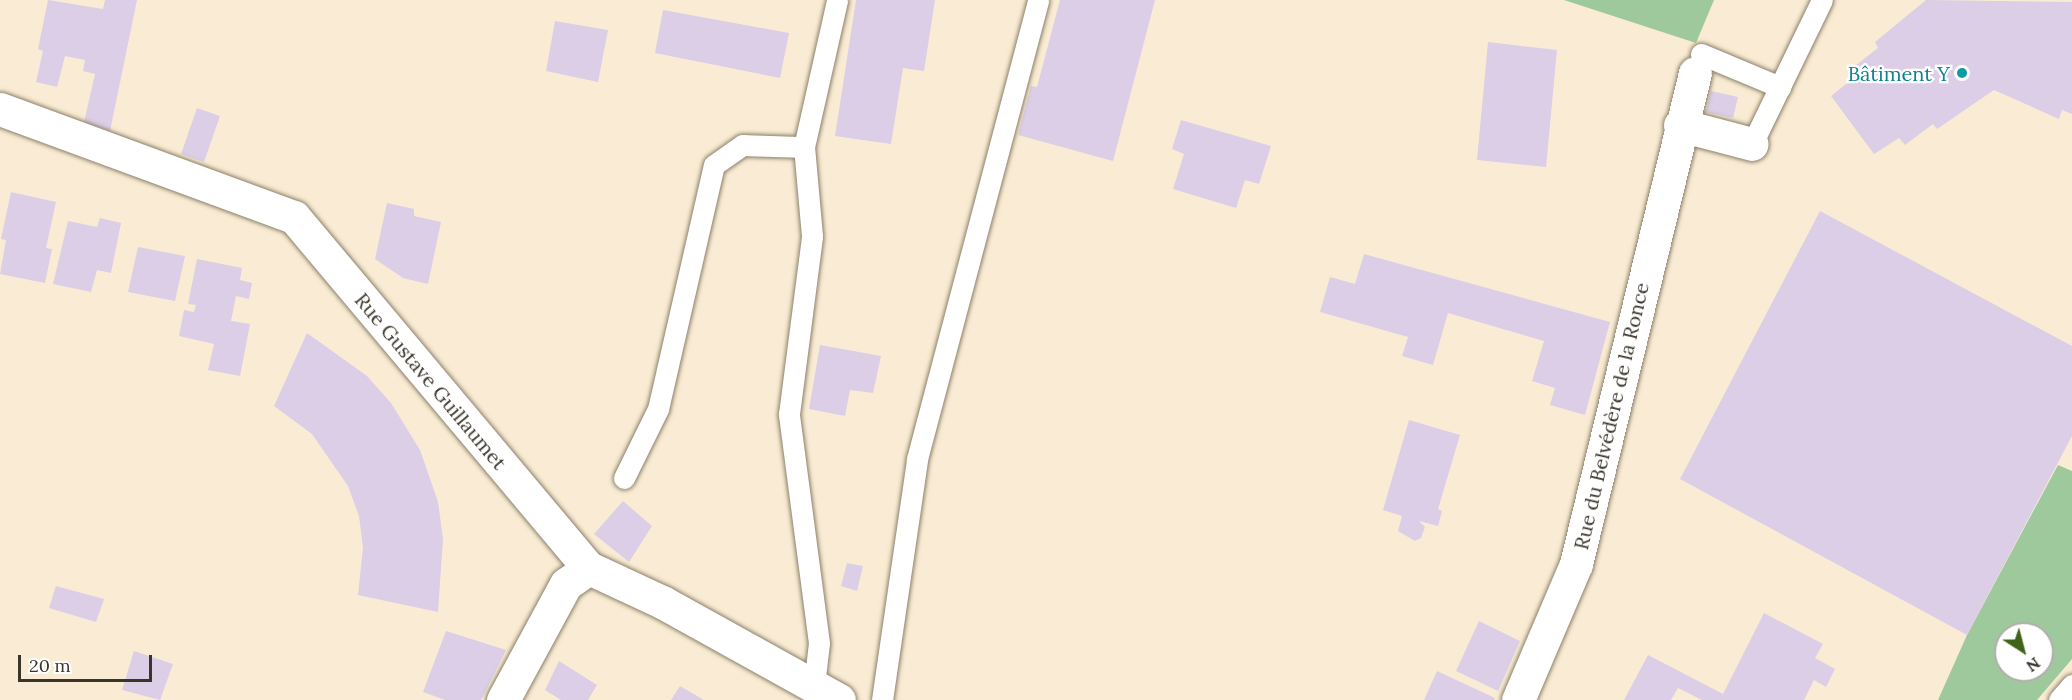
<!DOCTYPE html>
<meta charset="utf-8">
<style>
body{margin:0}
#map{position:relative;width:2072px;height:700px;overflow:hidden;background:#faecd4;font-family:Lora,serif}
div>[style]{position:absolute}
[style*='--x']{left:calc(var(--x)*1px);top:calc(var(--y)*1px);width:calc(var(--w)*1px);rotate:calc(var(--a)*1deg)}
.green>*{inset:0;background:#9ec99c}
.building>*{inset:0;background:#dbcee6}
.roads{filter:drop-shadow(0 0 2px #8c806a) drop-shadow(0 0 2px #8c806a)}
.service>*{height:21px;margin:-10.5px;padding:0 10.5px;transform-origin:10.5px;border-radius:10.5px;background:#fff}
.minor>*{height:33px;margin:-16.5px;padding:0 16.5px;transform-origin:16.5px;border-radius:16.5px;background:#fff}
.dots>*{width:16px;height:16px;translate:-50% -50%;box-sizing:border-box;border:3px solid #fff;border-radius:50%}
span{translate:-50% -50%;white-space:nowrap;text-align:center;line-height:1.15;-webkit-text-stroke:4.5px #fff;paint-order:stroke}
.culture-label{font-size:20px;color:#0d838f}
.right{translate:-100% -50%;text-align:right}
.street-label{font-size:20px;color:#3a352b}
.north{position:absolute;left:1994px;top:622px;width:60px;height:60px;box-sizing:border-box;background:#fff;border:2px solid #b0aeaa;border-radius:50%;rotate:144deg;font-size:16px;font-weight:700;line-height:24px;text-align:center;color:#3a352b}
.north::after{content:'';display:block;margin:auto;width:21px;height:27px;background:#40631a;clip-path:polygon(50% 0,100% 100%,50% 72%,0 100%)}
.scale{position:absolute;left:18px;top:655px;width:134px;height:27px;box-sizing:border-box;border:3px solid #3a352b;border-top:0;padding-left:8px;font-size:18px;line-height:21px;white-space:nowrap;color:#3a352b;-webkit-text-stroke:4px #fff;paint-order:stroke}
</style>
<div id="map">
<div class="green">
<i style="clip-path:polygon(1564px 0,1714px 0,1696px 43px)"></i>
<i style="clip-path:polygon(evenodd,2058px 465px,2072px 471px,2072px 659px,2037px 700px,1938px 700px,1967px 635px,2058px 465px,2006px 634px,2042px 634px,2042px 670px,2006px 670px,2006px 634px)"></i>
</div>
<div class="building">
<i style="clip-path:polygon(48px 0,103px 9px,105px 0,137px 0,110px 131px,84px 122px,95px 74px,83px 71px,85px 60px,65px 56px,57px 87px,36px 82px,43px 51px,38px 49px)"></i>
<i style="clip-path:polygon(856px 0,935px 0,924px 71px,903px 68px,891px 144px,835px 136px)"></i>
<i style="clip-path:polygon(1060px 0,1155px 0,1113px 161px,1018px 135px,1031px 86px,1037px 87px)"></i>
<i style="clip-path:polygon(1926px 0,2072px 2px,2072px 114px,2062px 110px,2059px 119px,1994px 90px,1937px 129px,1933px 124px,1905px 145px,1899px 138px,1874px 154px,1831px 96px,1855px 77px,1851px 69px,1878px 48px,1875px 42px)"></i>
<i style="clip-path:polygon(663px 10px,789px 33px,780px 78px,655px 53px)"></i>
<i style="clip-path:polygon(555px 21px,608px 30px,598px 82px,546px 71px)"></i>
<i style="clip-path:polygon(1488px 42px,1557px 50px,1546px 167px,1477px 160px)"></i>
<i style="clip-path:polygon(1711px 91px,1738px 97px,1733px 118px,1706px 112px)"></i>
<i style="clip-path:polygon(197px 108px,220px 116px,204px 162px,181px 154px)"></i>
<i style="clip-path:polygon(1181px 120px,1271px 146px,1259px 184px,1245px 180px,1236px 208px,1173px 189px,1184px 154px,1172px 149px)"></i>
<i style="clip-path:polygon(11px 192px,56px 202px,46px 248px,52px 249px,45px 283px,0 274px,6px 240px,1px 239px)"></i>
<i style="clip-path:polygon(387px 203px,414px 209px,414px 216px,441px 222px,428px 284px,403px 278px,375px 259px)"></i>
<i style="clip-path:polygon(1820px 211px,2072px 346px,2072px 436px,1967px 635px,1680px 479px)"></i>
<i style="clip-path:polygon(100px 218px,121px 223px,111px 273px,97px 270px,91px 292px,53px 284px,68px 221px,97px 227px)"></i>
<i style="clip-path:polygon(138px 247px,185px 256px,175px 301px,128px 292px)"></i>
<i style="clip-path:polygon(1364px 254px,1610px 322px,1585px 415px,1550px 405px,1555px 388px,1532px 381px,1544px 341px,1448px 313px,1433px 365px,1402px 356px,1408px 337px,1320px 312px,1330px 277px,1355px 284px)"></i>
<i style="clip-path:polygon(197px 259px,242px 268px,240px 280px,252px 283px,249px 299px,236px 296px,231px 321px,250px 324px,240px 376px,208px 370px,214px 344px,179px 336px,184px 310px,194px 312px,196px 305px,188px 304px)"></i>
<i style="clip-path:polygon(307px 333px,367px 376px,391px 403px,420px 450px,438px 502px,443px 539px,438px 612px,358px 595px,363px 548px,359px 516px,348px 486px,312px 434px,274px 406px)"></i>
<i style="clip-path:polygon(820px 345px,881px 356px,873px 393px,850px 390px,845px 416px,809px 409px)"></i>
<i style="clip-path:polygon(1409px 420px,1460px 435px,1438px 509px,1442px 511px,1438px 526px,1419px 521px,1425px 527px,1421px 538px,1415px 541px,1398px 531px,1402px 516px,1383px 510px)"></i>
<i style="clip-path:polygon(623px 501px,652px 526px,629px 562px,594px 534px)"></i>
<i style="clip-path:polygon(847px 563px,863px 566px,857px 591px,841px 586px)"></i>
<i style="clip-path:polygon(56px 586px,104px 599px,96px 622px,49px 608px)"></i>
<i style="clip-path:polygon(1764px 613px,1823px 644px,1815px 658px,1835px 669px,1826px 687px,1814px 680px,1804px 700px,1702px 700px,1678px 688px,1671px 700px,1624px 700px,1648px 655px,1723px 694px)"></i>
<i style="clip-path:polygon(1479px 621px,1520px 641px,1498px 691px,1456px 671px)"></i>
<i style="clip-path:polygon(446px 631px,506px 650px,481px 700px,445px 700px,423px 692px)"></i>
<i style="clip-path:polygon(134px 651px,173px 664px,160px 700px,122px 690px)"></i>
<i style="clip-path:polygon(559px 661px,597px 685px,588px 700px,561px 700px,545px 690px)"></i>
<i style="clip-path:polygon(1437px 671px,1495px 698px,1494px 700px,1424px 700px)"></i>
<i style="clip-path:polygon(680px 686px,704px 700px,671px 700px)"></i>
</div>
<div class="roads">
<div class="service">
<i style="--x:1701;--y:54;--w:86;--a:22.7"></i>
<i style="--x:1752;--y:144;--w:160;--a:-64.1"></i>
<i style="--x:624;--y:478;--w:77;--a:-63.8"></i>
<i style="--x:658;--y:409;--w:250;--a:-77.1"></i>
<i style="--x:714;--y:165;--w:35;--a:-35"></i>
<i style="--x:743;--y:145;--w:61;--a:1.9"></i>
<i style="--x:814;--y:686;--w:43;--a:-83.4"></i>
<i style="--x:819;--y:643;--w:231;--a:-97.5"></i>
<i style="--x:789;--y:414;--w:179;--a:-82.6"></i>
<i style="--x:812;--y:236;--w:89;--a:-95.1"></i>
<i style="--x:804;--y:147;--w:151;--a:-77.3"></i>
<i style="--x:882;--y:700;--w:244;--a:-81.7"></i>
<i style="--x:917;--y:459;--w:475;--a:-75.2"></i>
<i style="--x:2059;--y:700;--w:20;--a:-49"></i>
</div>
<div class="minor">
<i style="--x:0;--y:109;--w:313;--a:20.2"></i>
<i style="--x:294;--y:217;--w:459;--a:50"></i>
<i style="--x:589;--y:568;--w:83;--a:25"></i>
<i style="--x:664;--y:603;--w:200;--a:29"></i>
<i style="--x:1680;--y:125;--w:74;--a:14.8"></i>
<i style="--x:503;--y:700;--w:132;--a:-61.5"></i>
<i style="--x:566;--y:584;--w:28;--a:-35"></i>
<i style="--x:1518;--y:700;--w:148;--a:-66.9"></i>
<i style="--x:1576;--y:564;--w:505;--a:-76.38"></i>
</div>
</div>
<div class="dots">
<i style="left:1962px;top:73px;background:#0f9aa8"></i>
</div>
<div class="culture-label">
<span class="right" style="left:1950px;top:73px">Bâtiment Y</span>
</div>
<div class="street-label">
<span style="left:431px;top:381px;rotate:50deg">Rue Gustave Guillaumet</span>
<span style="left:1611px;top:416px;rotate:-77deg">Rue du Belvédère de la Ronce</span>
</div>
<div class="north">N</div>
<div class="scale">20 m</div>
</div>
